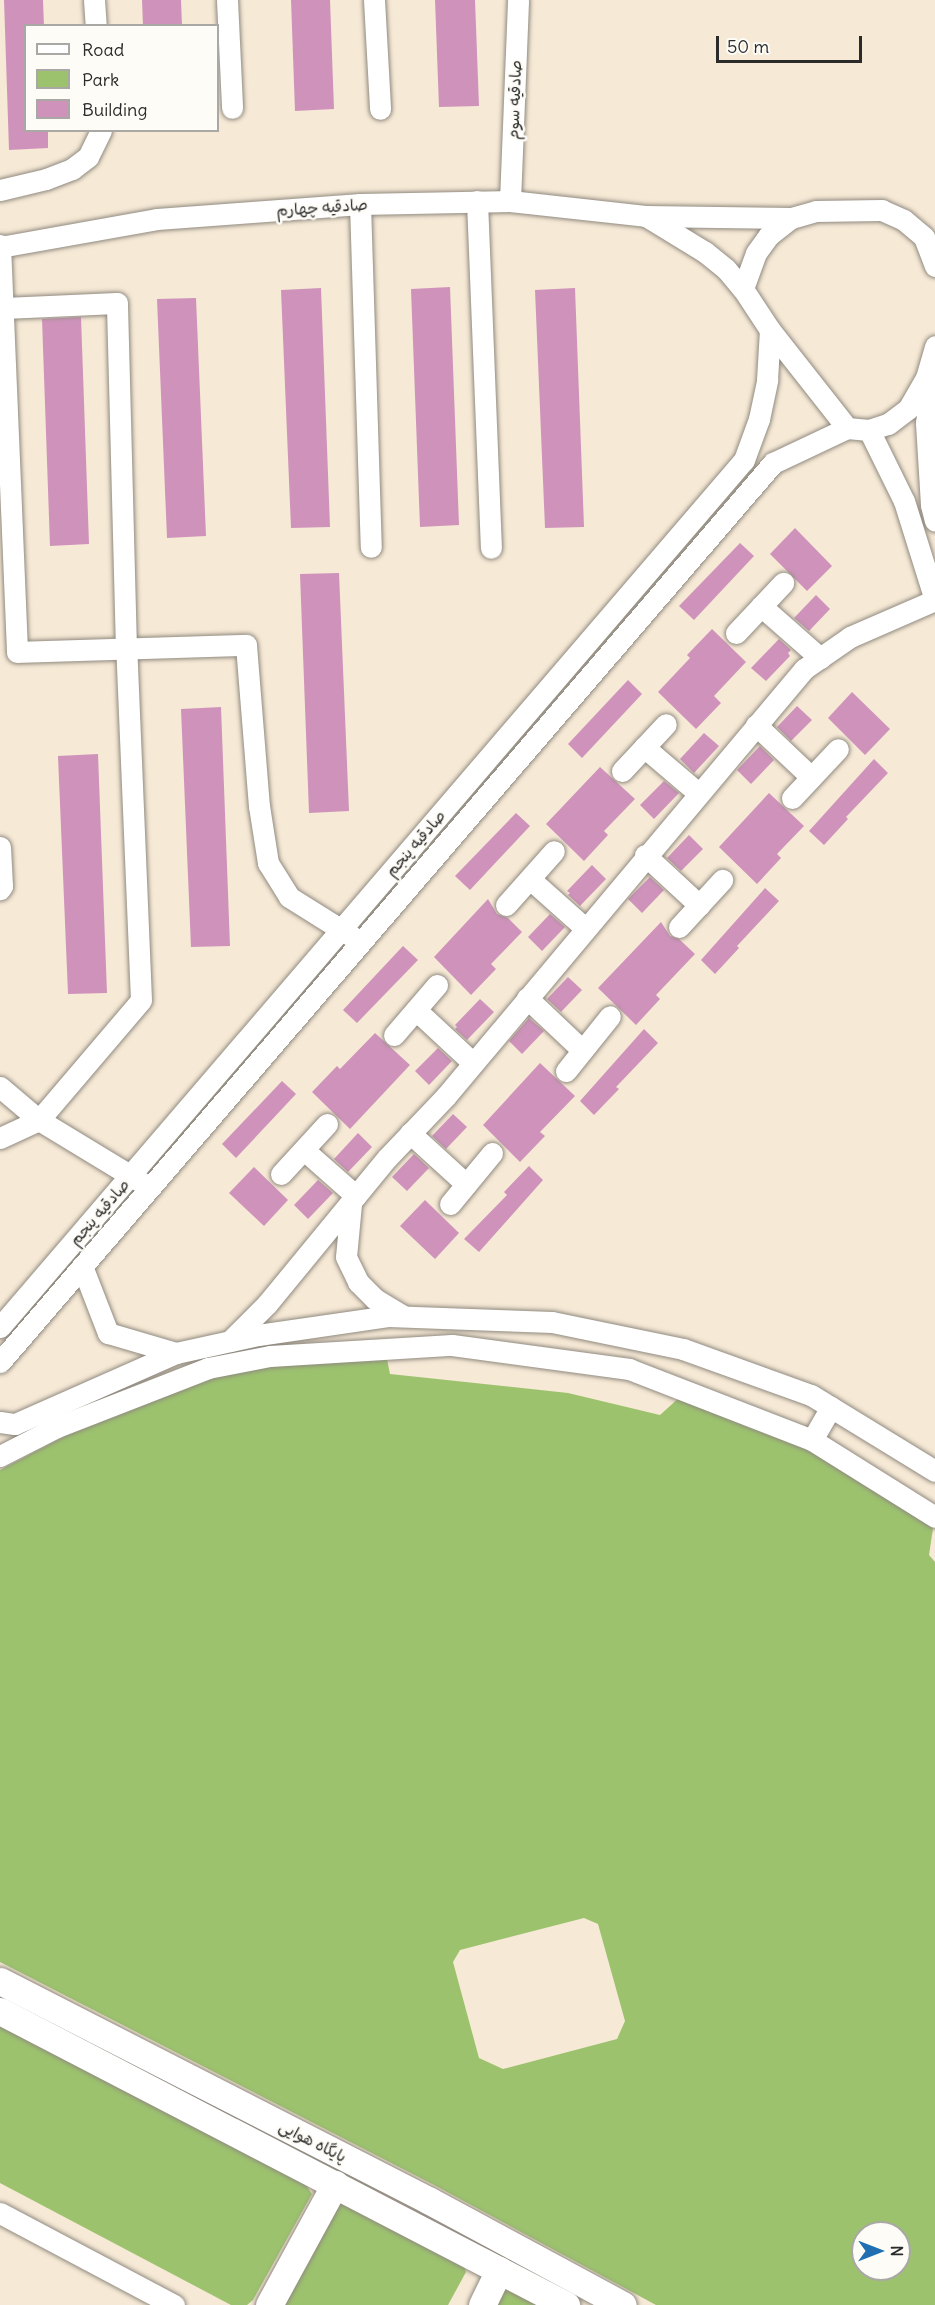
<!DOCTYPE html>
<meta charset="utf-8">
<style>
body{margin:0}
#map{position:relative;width:935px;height:2305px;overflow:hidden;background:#f6e9d5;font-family:Delius,"Playpen Sans Arabic",sans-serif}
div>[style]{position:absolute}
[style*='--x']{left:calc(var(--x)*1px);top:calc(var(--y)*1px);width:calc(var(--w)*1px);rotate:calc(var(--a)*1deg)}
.green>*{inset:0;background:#9cc26e}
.building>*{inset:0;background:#cf93bb}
.roads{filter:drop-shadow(0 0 2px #908a80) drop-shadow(0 0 2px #908a80)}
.minor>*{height:21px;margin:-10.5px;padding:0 10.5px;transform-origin:10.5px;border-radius:10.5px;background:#fff}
.major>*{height:27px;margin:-13.5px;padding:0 13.5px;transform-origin:13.5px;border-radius:13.5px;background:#fff}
span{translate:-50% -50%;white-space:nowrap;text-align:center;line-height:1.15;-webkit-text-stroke:5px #fdfcf7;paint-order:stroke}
.street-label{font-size:16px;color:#2b2b2b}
.legend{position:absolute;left:24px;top:24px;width:195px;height:108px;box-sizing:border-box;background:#fdfcf7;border:2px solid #a9a8a5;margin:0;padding:8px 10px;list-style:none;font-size:18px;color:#2b2b2b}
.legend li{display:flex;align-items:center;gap:12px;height:30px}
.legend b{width:30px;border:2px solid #a9a8a5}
.north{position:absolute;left:851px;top:2221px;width:60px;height:60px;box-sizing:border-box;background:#fdfcf7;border:2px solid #a9a8a5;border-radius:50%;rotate:90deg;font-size:16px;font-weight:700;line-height:24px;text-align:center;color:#2b2b2b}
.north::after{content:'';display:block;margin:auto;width:21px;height:27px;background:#1f6fb2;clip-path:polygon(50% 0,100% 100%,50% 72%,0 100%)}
.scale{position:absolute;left:716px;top:36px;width:146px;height:27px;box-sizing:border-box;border:3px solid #2b2b2b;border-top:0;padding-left:8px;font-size:18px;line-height:21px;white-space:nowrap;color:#2b2b2b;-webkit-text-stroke:4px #fdfcf7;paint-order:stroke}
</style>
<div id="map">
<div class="green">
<i style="clip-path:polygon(evenodd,386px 1354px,390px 1374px,568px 1393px,660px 1415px,681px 1396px,818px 1452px,934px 1522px,929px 1555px,935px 1562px,935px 2305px,656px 2305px,436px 2186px,0 1962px,0 1470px,84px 1426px,209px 1372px,386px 1354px,584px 1918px,598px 1924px,625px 2021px,617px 2039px,503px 2069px,479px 2058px,453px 1962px,460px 1950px,584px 1918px,386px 1354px,863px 2233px,899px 2233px,899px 2269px,863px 2269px,863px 2233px)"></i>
<i style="clip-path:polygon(0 2023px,301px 2178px,312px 2194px,253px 2300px,247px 2305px,231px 2305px,0 2183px)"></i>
<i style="clip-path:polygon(343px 2200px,462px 2261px,466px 2272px,448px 2305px,282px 2305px,334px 2209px)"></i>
<i style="clip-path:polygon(502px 2283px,543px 2305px,476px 2305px)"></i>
</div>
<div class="building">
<i style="clip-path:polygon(4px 0,43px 0,44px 26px,26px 26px,26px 130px,48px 130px,48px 148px,9px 150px)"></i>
<i style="clip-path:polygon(142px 0,181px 0,182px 26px,143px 26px)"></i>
<i style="clip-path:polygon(291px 0,330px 0,334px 109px,295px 111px)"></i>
<i style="clip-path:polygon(435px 0,475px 0,479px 106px,439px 107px)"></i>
<i style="clip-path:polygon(450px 287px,459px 525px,420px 527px,411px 289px)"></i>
<i style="clip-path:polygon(321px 288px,330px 527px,291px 528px,281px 290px)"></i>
<i style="clip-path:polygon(575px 288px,584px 527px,545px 528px,535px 290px)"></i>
<i style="clip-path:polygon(196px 298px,206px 536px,167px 538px,157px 299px)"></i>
<i style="clip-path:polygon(81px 317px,89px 544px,50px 546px,42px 319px)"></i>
<i style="clip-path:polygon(795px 528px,832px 566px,807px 591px,770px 554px)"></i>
<i style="clip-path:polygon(740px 543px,754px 556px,694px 620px,679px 606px)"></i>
<i style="clip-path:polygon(339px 573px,349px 811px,309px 813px,300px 574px)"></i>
<i style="clip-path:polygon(816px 595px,830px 609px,809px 631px,794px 618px)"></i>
<i style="clip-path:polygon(712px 629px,746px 662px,714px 696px,721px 703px,696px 729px,658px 692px,690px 658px,687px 655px)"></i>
<i style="clip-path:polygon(779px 639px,791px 650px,788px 653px,790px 656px,766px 681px,751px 668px)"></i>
<i style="clip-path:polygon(628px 680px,642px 694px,582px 758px,568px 744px)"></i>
<i style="clip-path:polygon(852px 692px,890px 729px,865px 755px,828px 718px)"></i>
<i style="clip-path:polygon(797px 706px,812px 720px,791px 741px,777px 727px)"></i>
<i style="clip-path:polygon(221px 707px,230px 946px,191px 947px,181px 709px)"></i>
<i style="clip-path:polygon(704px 733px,719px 746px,694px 773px,680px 759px)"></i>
<i style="clip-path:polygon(760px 746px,774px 760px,751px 784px,737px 770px)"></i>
<i style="clip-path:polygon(98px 754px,107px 993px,68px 994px,58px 756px)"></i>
<i style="clip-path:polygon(874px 759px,888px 773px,846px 817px,848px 819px,824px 845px,809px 831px)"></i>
<i style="clip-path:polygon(600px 767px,635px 799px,604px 831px,608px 835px,584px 861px,546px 824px)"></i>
<i style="clip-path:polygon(664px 781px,679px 793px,654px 819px,640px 805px)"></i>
<i style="clip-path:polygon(769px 793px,804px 826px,777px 854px,781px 858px,757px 884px,719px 847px)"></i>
<i style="clip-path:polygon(516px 813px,530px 826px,470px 890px,455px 876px)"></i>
<i style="clip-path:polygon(689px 835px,703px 849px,681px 871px,667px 858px)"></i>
<i style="clip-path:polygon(592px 865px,606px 879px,580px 906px,568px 895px,570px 893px,567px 891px)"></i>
<i style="clip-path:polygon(650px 877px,664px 890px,642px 913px,628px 899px)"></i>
<i style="clip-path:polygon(765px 888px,779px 901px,737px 946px,739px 948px,715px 974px,701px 960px)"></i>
<i style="clip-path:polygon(488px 899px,497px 914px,508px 918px,522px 932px,491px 964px,496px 969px,471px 995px,434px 957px)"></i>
<i style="clip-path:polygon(550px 914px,565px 927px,542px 951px,528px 937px)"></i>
<i style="clip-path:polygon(661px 922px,670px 936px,679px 939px,695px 954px,656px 995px,660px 999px,636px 1025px,598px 988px)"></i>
<i style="clip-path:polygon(403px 946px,418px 960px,357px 1023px,343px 1010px)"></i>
<i style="clip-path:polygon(568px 977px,582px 990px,561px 1012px,547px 999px)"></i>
<i style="clip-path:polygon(480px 999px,494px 1012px,467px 1040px,455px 1029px,457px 1027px,455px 1025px)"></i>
<i style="clip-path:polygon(529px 1018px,544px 1031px,522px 1054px,509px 1041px)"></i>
<i style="clip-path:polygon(644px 1029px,658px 1043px,616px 1087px,619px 1089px,594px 1115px,580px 1101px)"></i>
<i style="clip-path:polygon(375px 1033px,410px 1065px,350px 1129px,312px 1092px,337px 1066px,340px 1069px)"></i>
<i style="clip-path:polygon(438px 1048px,452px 1061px,429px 1085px,415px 1071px)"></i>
<i style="clip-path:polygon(540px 1063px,575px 1096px,540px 1132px,545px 1136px,520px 1162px,483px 1125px)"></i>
<i style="clip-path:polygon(282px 1081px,296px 1094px,236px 1158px,222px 1144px)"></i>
<i style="clip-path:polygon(453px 1114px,467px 1127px,446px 1149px,432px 1136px)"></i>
<i style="clip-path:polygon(358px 1133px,372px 1147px,348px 1172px,334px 1159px)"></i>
<i style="clip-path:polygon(414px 1154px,429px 1168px,407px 1191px,392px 1177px)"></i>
<i style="clip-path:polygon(529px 1166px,543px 1180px,479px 1252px,464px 1239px,507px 1195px,504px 1192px)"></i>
<i style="clip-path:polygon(254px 1167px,288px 1200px,264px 1226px,229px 1193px)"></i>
<i style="clip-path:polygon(318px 1180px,333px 1193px,308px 1219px,294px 1205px)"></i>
<i style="clip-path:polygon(425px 1200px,459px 1233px,435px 1259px,400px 1226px)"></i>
</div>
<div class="roads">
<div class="minor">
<i style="--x:94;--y:0;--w:26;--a:86"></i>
<i style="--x:227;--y:0;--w:108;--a:87.3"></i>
<i style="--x:374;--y:0;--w:109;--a:86.8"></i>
<i style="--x:0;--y:190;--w:47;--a:-13.4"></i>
<i style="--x:46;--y:179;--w:28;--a:-21"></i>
<i style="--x:72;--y:169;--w:20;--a:-37"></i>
<i style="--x:88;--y:157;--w:30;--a:-64"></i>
<i style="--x:477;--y:201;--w:347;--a:87.7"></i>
<i style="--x:510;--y:201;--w:201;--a:-87.7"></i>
<i style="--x:360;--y:204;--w:343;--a:88.2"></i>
<i style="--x:646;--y:216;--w:69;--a:31.4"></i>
<i style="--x:705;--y:252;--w:27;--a:39"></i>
<i style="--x:726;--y:269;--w:26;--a:50"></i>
<i style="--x:0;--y:245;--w:407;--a:87.6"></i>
<i style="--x:17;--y:652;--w:229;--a:-1.8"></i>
<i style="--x:246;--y:645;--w:162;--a:85.4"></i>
<i style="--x:259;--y:806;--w:58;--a:81"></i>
<i style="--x:268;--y:863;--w:40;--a:58"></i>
<i style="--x:289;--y:897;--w:75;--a:32"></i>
<i style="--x:0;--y:247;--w:159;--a:-10.1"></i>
<i style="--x:157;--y:219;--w:204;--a:-4.2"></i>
<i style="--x:360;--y:204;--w:150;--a:-1.1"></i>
<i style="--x:510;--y:201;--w:136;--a:6.3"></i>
<i style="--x:645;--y:216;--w:146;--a:0.8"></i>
<i style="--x:935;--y:266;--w:31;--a:-111"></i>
<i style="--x:924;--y:237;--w:26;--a:-140"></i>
<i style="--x:904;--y:220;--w:24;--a:-156"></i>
<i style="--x:882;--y:210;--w:66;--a:179.1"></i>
<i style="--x:816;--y:211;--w:26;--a:164"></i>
<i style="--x:791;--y:218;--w:28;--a:142"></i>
<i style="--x:769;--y:235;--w:22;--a:126"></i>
<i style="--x:756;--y:253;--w:38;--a:110"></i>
<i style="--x:743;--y:289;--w:49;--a:56.6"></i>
<i style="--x:770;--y:330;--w:125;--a:51.8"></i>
<i style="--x:847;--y:428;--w:22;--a:5"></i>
<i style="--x:869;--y:430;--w:20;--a:-18"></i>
<i style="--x:888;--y:424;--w:25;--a:-37"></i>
<i style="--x:908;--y:409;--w:36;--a:-60"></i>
<i style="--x:926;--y:378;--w:33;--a:-74"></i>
<i style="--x:932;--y:376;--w:47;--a:97.3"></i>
<i style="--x:926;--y:423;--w:82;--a:86.5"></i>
<i style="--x:931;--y:505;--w:16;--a:76"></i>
<i style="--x:869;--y:430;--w:79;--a:63.8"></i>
<i style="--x:904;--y:501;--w:104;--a:72.6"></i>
<i style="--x:761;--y:606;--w:79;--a:41.4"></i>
<i style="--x:736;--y:633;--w:69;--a:-46.8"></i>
<i style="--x:756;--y:725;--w:76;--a:43.4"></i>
<i style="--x:644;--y:747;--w:71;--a:40.4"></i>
<i style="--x:622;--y:771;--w:64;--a:-46.9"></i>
<i style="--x:792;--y:798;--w:67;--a:-46.8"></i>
<i style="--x:0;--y:847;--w:39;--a:87"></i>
<i style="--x:2;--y:886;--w:4;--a:124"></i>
<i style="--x:645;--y:855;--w:74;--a:42.8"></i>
<i style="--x:530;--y:879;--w:74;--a:41.7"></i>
<i style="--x:506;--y:905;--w:72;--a:-48.4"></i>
<i style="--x:679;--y:927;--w:64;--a:-47.5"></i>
<i style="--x:527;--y:998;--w:76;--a:43.4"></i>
<i style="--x:416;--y:1010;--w:78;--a:42.9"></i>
<i style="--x:394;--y:1035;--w:66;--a:-49.3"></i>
<i style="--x:566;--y:1071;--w:70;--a:-51.3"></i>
<i style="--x:0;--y:1087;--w:51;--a:40.2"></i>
<i style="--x:39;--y:1120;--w:119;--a:31.3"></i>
<i style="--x:410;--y:1133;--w:76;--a:42.3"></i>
<i style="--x:0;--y:1138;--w:43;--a:-24.8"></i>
<i style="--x:39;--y:1120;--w:157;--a:-49.6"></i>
<i style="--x:141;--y:1000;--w:351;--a:-92.4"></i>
<i style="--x:126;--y:649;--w:346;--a:-91.5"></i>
<i style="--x:117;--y:303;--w:114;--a:177.5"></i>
<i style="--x:304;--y:1150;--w:69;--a:41.5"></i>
<i style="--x:281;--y:1174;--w:68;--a:-47.4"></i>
<i style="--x:351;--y:1204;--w:53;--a:95.4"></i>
<i style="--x:346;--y:1257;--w:28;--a:64"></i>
<i style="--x:358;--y:1282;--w:24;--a:45"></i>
<i style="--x:375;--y:1299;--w:33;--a:31"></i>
<i style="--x:450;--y:1204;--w:66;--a:-50.5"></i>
<i style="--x:82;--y:1266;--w:72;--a:68.8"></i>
<i style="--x:108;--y:1333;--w:71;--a:16.4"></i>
<i style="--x:0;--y:1327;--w:1142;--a:-49.37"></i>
<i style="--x:744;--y:460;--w:44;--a:-69.9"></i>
<i style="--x:759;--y:419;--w:40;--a:-78"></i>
<i style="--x:767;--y:380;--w:50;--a:-86.6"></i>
<i style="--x:230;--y:1341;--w:52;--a:-45"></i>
<i style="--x:267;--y:1304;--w:189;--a:-50.6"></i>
<i style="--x:387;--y:1158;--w:86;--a:-46.4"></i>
<i style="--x:446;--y:1096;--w:557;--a:-50.02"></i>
<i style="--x:804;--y:669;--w:56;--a:-34.8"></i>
<i style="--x:850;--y:637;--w:93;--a:-23.5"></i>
<i style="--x:0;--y:1362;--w:1186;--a:-49.31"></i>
<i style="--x:773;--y:463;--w:82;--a:-25.3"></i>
<i style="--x:0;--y:1422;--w:15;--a:8"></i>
<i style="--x:15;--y:1424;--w:176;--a:-23.8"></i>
<i style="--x:176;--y:1353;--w:84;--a:-12.4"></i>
<i style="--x:258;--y:1335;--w:131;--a:-8.3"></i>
<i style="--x:388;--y:1316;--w:164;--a:2.1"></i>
<i style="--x:552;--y:1322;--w:134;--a:11.6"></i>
<i style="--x:683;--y:1349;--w:136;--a:19.8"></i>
<i style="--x:811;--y:1395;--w:145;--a:31.5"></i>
<i style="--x:812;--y:1440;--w:38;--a:-60"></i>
<i style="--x:0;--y:1456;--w:64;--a:-27"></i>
<i style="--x:57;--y:1427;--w:162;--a:-21.3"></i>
<i style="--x:208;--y:1368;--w:63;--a:-11"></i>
<i style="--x:270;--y:1356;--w:182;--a:-3.5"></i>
<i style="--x:452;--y:1345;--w:179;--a:7.7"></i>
<i style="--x:629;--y:1369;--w:196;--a:21.2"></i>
<i style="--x:812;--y:1440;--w:145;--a:32"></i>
<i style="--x:0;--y:2213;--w:197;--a:27.9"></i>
</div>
<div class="major">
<i style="--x:0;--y:1981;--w:481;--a:27.1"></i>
<i style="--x:428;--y:2200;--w:221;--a:28.3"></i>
<i style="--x:0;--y:2011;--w:638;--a:27.45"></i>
<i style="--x:269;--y:2305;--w:138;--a:-61.4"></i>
<i style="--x:482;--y:2305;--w:39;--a:-64"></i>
</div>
</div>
<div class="street-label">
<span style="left:514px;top:100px;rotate:-88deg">صادقیه سوم</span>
<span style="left:322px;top:207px;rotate:-4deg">صادقیه چهارم</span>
<span style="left:415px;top:843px;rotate:-49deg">صادقیه پنجم</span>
<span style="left:99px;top:1212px;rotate:-49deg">صادقیه پنجم</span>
<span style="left:313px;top:2141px;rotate:27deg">پایگاه هوایی</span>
</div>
<ul class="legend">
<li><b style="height:8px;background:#fff"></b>Road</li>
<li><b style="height:16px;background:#9cc26e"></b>Park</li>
<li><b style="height:16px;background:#cf93bb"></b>Building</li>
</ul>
<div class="north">N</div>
<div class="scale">50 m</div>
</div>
